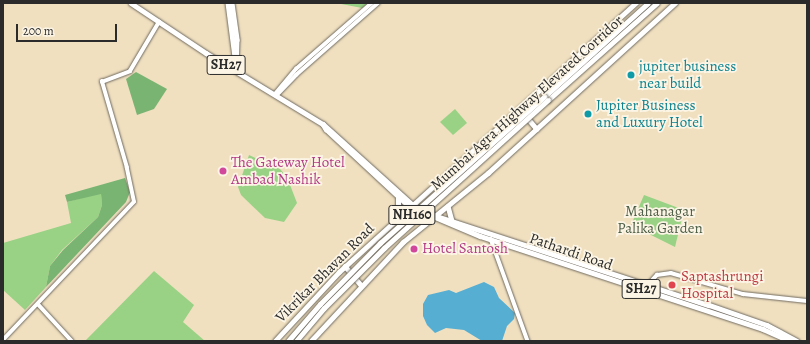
<!DOCTYPE html>
<style>
body{margin:0}
#map{position:relative;width:810px;height:344px;overflow:hidden;background:#f0e0c0;font-family:Alegreya,serif}
div>[style]{position:absolute}
[style*='--x']{left:calc(var(--x)*1px);top:calc(var(--y)*1px);width:calc(var(--w)*1px);rotate:calc(var(--a)*1deg)}
.green>*{inset:0;background:#99d285}
.forest>*{inset:0;background:#7ab472}
.water>*{inset:0;background:#56aed3}
.roads{filter:drop-shadow(0 0 1px #706a5f) drop-shadow(0 0 1px #706a5f)}
.minor>*{height:3.5px;margin:-1.75px;padding:0 1.75px;transform-origin:1.75px;border-radius:1.75px;background:#fff}
.major>*{height:4.5px;margin:-2.25px;padding:0 2.25px;transform-origin:2.25px;border-radius:2.25px;background:#fff}
.highway>*{height:5px;margin:-2.5px;padding:0 2.5px;transform-origin:2.5px;border-radius:2.5px;background:#fff}
.bridges{filter:drop-shadow(0 0 1px #706a5f) drop-shadow(0 0 1px #706a5f)}
.highway-bridge>*{height:5px;margin:-2.5px;padding:0 2.5px;transform-origin:2.5px;border-radius:2.5px;background:#fff}
.dots>*{width:11px;height:11px;translate:-50% -50%;box-sizing:border-box;border:2px solid #fcf5e5;border-radius:50%}
span{translate:-50% -50%;white-space:nowrap;text-align:center;line-height:1.15;-webkit-text-stroke:3.5px #fcf5e5;paint-order:stroke}
.shield-label span{padding:1px 3px;background:#fcf5e5;border:1px solid;border-radius:3px;-webkit-text-stroke-width:0}
.shield-label{font-size:14px;color:#2b2b2b;font-weight:700}
.culture-label{font-size:15px;color:#0d838f}
.left{translate:0 -50%;text-align:left}
.street-label{font-size:15px;color:#2b2b2b}
.hotel-label{font-size:15px;color:#b23c85}
.park-label{font-size:15px;color:#4c5d46}
.health-label{font-size:15px;color:#be3a42}
.frame{position:absolute;inset:0;border:4px solid #2b2b2b;pointer-events:none}
.scale{position:absolute;left:16px;top:24px;width:101px;height:18px;box-sizing:border-box;border:2px solid #2b2b2b;border-top:0;padding-left:5px;font-size:12px;line-height:14px;white-space:nowrap;color:#2b2b2b;-webkit-text-stroke:3px #fcf5e5;paint-order:stroke}
</style>
<div id="map">
<div class="green">
<i style="clip-path:polygon(336px 3px,369px 3px,362px 8px)"></i>
<i style="clip-path:polygon(455px 109px,467px 123px,453px 135px,440px 122px)"></i>
<i style="clip-path:polygon(249px 155px,280px 169px,287px 177px,297px 203px,284px 222px,265px 218px,241px 195px,238px 187px)"></i>
<i style="clip-path:polygon(96px 194px,101px 194px,102px 205px,98px 217px,62px 250px,50px 266px,46px 287px,25px 310px,3px 290px,3px 243px,71px 223px,67px 202px)"></i>
<i style="clip-path:polygon(644px 195px,684px 210px,675px 247px,631px 225px)"></i>
<i style="clip-path:polygon(154px 271px,194px 305px,183px 322px,205px 341px,85px 341px)"></i>
</div>
<div class="forest">
<i style="clip-path:polygon(136px 72px,167px 89px,154px 109px,137px 115px,126px 79px)"></i>
<i style="clip-path:polygon(125px 178px,130px 192px,126px 202px,46px 287px,50px 266px,63px 250px,98px 217px,102px 205px,101px 194px,67px 202px,65px 195px)"></i>
</div>
<div class="water">
<i style="clip-path:polygon(484px 282px,494px 287px,499px 298px,515px 313px,514px 319px,507px 326px,502px 341px,482px 341px,464px 330px,446px 328px,435px 333px,427px 325px,423px 316px,423px 304px,428px 295px,449px 290px,456px 293px)"></i>
</div>
<div class="roads">
<div class="minor">
<i style="--x:275;--y:94;--w:33;--a:-50"></i>
<i style="--x:296;--y:69;--w:101;--a:-41"></i>
<i style="--x:277;--y:95;--w:28;--a:-46"></i>
<i style="--x:296;--y:75;--w:109;--a:-41.3"></i>
<i style="--x:491;--y:239;--w:109;--a:70.1"></i>
<i style="--x:647;--y:286;--w:15;--a:-48"></i>
<i style="--x:657;--y:275;--w:14;--a:-8"></i>
<i style="--x:671;--y:273;--w:75;--a:16.3"></i>
<i style="--x:743;--y:294;--w:64;--a:6.2"></i>
<i style="--x:38;--y:304;--w:50;--a:47.4"></i>
<i style="--x:3;--y:340;--w:190;--a:-46.5"></i>
<i style="--x:134;--y:202;--w:35;--a:-102"></i>
<i style="--x:127;--y:168;--w:90;--a:-106.2"></i>
<i style="--x:102;--y:82;--w:30;--a:-21"></i>
<i style="--x:130;--y:71;--w:57;--a:-59.4"></i>
</div>
<div class="major">
<i style="--x:131;--y:3;--w:90;--a:33.7"></i>
<i style="--x:206;--y:53;--w:137;--a:31.3"></i>
<i style="--x:323;--y:124;--w:6;--a:59"></i>
<i style="--x:326;--y:129;--w:113;--a:42.9"></i>
<i style="--x:409;--y:206;--w:77;--a:22.9"></i>
<i style="--x:480;--y:236;--w:298;--a:18.2"></i>
<i style="--x:763;--y:329;--w:30;--a:24"></i>
<i style="--x:228;--y:3;--w:54;--a:82.6"></i>
<i style="--x:232;--y:3;--w:37;--a:82"></i>
<i style="--x:237;--y:40;--w:30;--a:92"></i>
<i style="--x:520;--y:109;--w:26;--a:50"></i>
<i style="--x:323;--y:124;--w:120;--a:42"></i>
<i style="--x:412;--y:204;--w:27;--a:27"></i>
<i style="--x:436;--y:216;--w:287;--a:18.1"></i>
<i style="--x:709;--y:305;--w:61;--a:19"></i>
<i style="--x:767;--y:325;--w:34;--a:28"></i>
<i style="--x:448;--y:206;--w:16;--a:75"></i>
<i style="--x:398;--y:217;--w:21;--a:-90"></i>
<i style="--x:345;--y:266;--w:25;--a:50"></i>
<i style="--x:275;--y:341;--w:94;--a:-47.2"></i>
<i style="--x:339;--y:272;--w:401;--a:-42.2"></i>
<i style="--x:311;--y:341;--w:135;--a:-47.1"></i>
<i style="--x:403;--y:242;--w:109;--a:-39.1"></i>
<i style="--x:488;--y:173;--w:253;--a:-42.3"></i>
</div>
<div class="highway">
<i style="--x:544;--y:97;--w:140;--a:-42.1"></i>
<i style="--x:548;--y:100;--w:146;--a:-41.7"></i>
</div>
</div>
<div class="bridges">
<div class="highway-bridge">
<i style="--x:288;--y:341;--w:49;--a:-49.1"></i>
<i style="--x:320;--y:304;--w:86;--a:-45.5"></i>
<i style="--x:380;--y:243;--w:220;--a:-41.7"></i>
<i style="--x:296;--y:341;--w:43;--a:-49.7"></i>
<i style="--x:324;--y:308;--w:85;--a:-45"></i>
<i style="--x:384;--y:248;--w:221;--a:-42.1"></i>
</div>
</div>
<div class="dots">
<i style="left:631px;top:75px;background:#0f9aa8"></i>
<i style="left:588px;top:114px;background:#0f9aa8"></i>
<i style="left:223px;top:171px;background:#d1479c"></i>
<i style="left:414px;top:249px;background:#d1479c"></i>
<i style="left:672px;top:285px;background:#e0444e"></i>
</div>
<div class="shield-label">
<span style="left:226px;top:65px">SH27</span>
<span style="left:412px;top:215px">NH160</span>
<span style="left:641px;top:289px">SH27</span>
</div>
<div class="culture-label">
<span class="left" style="left:639px;top:75px">jupiter business<br>near build</span>
<span class="left" style="left:596px;top:114px">Jupiter Business<br>and Luxury Hotel</span>
</div>
<div class="street-label">
<span style="left:527px;top:103px;rotate:-42deg">Mumbai Agra Highway Elevated Corridor</span>
<span style="left:571px;top:252px;rotate:19deg">Pathardi Road</span>
<span style="left:325px;top:273px;rotate:-45deg">Vikrikar Bhavan Road</span>
</div>
<div class="hotel-label">
<span class="left" style="left:231px;top:171px">The Gateway Hotel<br>Ambad Nashik</span>
<span class="left" style="left:422px;top:249px">Hotel Santosh</span>
</div>
<div class="park-label">
<span style="left:660px;top:220px">Mahanagar<br>Palika Garden</span>
</div>
<div class="health-label">
<span class="left" style="left:681px;top:285px">Saptashrungi<br>Hospital</span>
</div>
<div class="frame"></div>
<div class="scale">200 m</div>
</div>
